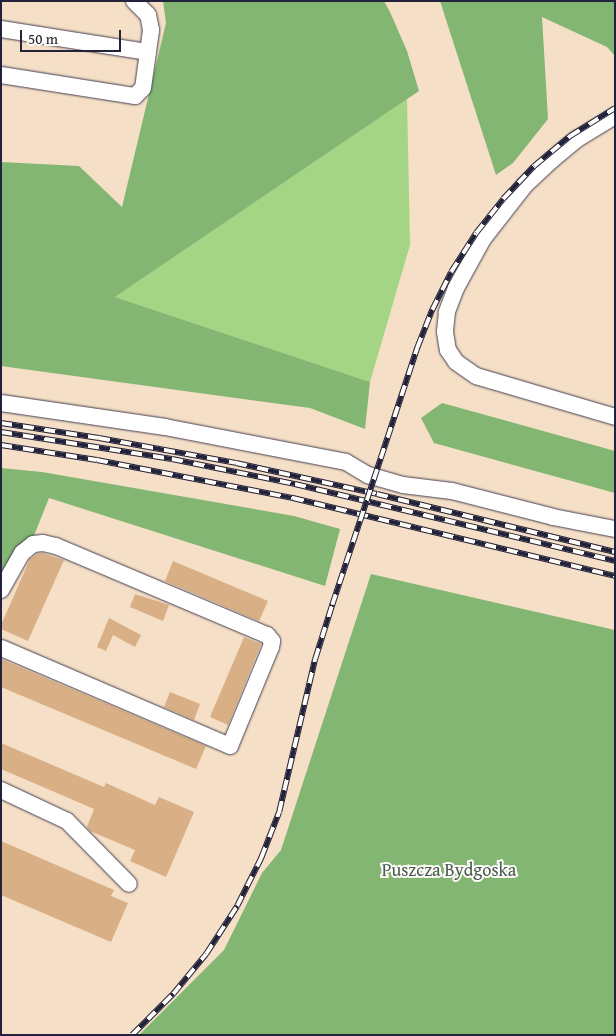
<!DOCTYPE html>
<style>
body{margin:0}
#map{position:relative;width:616px;height:1036px;overflow:hidden;background:#f5dfc6;font-family:"Gentium Book Plus",serif}
div>[style]{position:absolute}
[style*='--x']{left:calc(var(--x)*1px);top:calc(var(--y)*1px);width:calc(var(--w)*1px);rotate:calc(var(--a)*1deg)}
.green>*{inset:0;background:#a3d585}
.forest>*{inset:0;background:#82b672}
.building>*{inset:0;background:#d9b086}
.roads{filter:drop-shadow(0 0 1px #423e50) drop-shadow(0 0 1px #423e50)}
.minor>*{height:16px;margin:-8px;padding:0 8px;transform-origin:8px;border-radius:8px;background:#fff}
.rail>*{height:5.5px;margin-top:-2.75px;transform-origin:0;background:repeating-linear-gradient(90deg,#fdfcf7 0 11px,#22223b 0 22px);box-sizing:border-box;border-block:1px solid #22223b}
span{translate:-50% -50%;white-space:nowrap;text-align:center;line-height:1.15;-webkit-text-stroke:4px #fdfcf7;paint-order:stroke}
.park-label{font-size:18px;color:#495851}
.frame{position:absolute;inset:0;border:2px solid #22223b;pointer-events:none}
.scale{position:absolute;left:20px;top:30px;width:101px;height:22px;box-sizing:border-box;border:2px solid #22223b;border-top:0;padding-left:6px;font-size:15px;line-height:18px;white-space:nowrap;color:#22223b;-webkit-text-stroke:4px #fdfcf7;paint-order:stroke}
</style>
<div id="map">
<div class="green">
<i style="clip-path:polygon(407px 99px,410px 245px,370px 382px,115px 297px)"></i>
</div>
<div class="forest">
<i style="clip-path:polygon(163px 1px,384px 1px,390px 12px,407px 51px,419px 91px,115px 297px,370px 382px,365px 429px,310px 408px,1px 366px,1px 162px,79px 166px,122px 207px,166px 23px)"></i>
<i style="clip-path:polygon(440px 1px,615px 1px,615px 56px,607px 47px,542px 17px,548px 119px,513px 163px,496px 175px)"></i>
<i style="clip-path:polygon(442px 403px,615px 451px,615px 493px,434px 443px,421px 418px)"></i>
<i style="clip-path:polygon(1px 468px,42px 472px,294px 516px,340px 529px,325px 586px,49px 498px,31px 543px,1px 600px)"></i>
<i style="clip-path:polygon(371px 574px,615px 630px,615px 1035px,139px 1035px,224px 950px,262px 873px,281px 850px)"></i>
</div>
<div class="building">
<i style="clip-path:polygon(42px 553px,64px 560px,28px 641px,1px 629px,1px 625px,30px 559px,37px 554px)"></i>
<i style="clip-path:polygon(173px 561px,268px 601px,259px 621px,165px 581px)"></i>
<i style="clip-path:polygon(135px 594px,169px 605px,163px 621px,130px 607px)"></i>
<i style="clip-path:polygon(109px 618px,141px 635px,135px 647px,113px 635px,106px 651px,97px 647px)"></i>
<i style="clip-path:polygon(244px 637px,261px 644px,228px 725px,210px 717px)"></i>
<i style="clip-path:polygon(1px 659px,206px 746px,196px 769px,1px 687px)"></i>
<i style="clip-path:polygon(170px 692px,200px 704px,194px 720px,164px 707px)"></i>
<i style="clip-path:polygon(1px 743px,104px 787px,106px 783px,155px 805px,159px 797px,194px 812px,166px 877px,130px 861px,135px 850px,90px 831px,87px 827px,94px 809px,1px 769px)"></i>
<i style="clip-path:polygon(1px 841px,114px 890px,111px 896px,128px 903px,111px 942px,1px 895px)"></i>
</div>
<div class="roads">
<div class="minor">
<i style="--x:1;--y:29;--w:149;--a:8.9"></i>
<i style="--x:1;--y:75;--w:136;--a:8.9"></i>
<i style="--x:135;--y:96;--w:11;--a:-45"></i>
<i style="--x:143;--y:88;--w:59;--a:-82.1"></i>
<i style="--x:151;--y:30;--w:15;--a:-101"></i>
<i style="--x:148;--y:15;--w:20;--a:-135"></i>
<i style="--x:615;--y:116;--w:44;--a:148.8"></i>
<i style="--x:577;--y:139;--w:31;--a:140"></i>
<i style="--x:553;--y:159;--w:38;--a:137"></i>
<i style="--x:525;--y:185;--w:68;--a:127.9"></i>
<i style="--x:483;--y:239;--w:56;--a:118.9"></i>
<i style="--x:456;--y:288;--w:26;--a:111"></i>
<i style="--x:447;--y:312;--w:20;--a:96"></i>
<i style="--x:445;--y:332;--w:18;--a:81"></i>
<i style="--x:448;--y:350;--w:14;--a:56"></i>
<i style="--x:456;--y:362;--w:24;--a:35"></i>
<i style="--x:476;--y:376;--w:145;--a:16.4"></i>
<i style="--x:1;--y:403;--w:166;--a:8.3"></i>
<i style="--x:165;--y:427;--w:184;--a:10.9"></i>
<i style="--x:346;--y:462;--w:26;--a:31"></i>
<i style="--x:368;--y:475;--w:36;--a:16"></i>
<i style="--x:403;--y:485;--w:49;--a:7"></i>
<i style="--x:452;--y:491;--w:104;--a:14.4"></i>
<i style="--x:553;--y:517;--w:63;--a:11"></i>
<i style="--x:1;--y:590;--w:43;--a:-60.4"></i>
<i style="--x:22;--y:553;--w:14;--a:-39"></i>
<i style="--x:33;--y:544;--w:10;--a:-6"></i>
<i style="--x:43;--y:543;--w:13;--a:13"></i>
<i style="--x:56;--y:546;--w:229;--a:22.9"></i>
<i style="--x:267;--y:635;--w:8;--a:50"></i>
<i style="--x:272;--y:641;--w:6;--a:99"></i>
<i style="--x:271;--y:647;--w:107;--a:112.5"></i>
<i style="--x:230;--y:746;--w:249;--a:-156.8"></i>
<i style="--x:1;--y:790;--w:73;--a:25.2"></i>
<i style="--x:67;--y:821;--w:88;--a:45.5"></i>
</div>
</div>
<div class="rail">
<i style="--x:1;--y:423;--w:99;--a:8.7"></i>
<i style="--x:99;--y:438;--w:139;--a:10.3"></i>
<i style="--x:236;--y:463;--w:144;--a:12.4"></i>
<i style="--x:377;--y:494;--w:245;--a:13.7"></i>
<i style="--x:1;--y:432;--w:173;--a:9"></i>
<i style="--x:172;--y:459;--w:126;--a:11.5"></i>
<i style="--x:295;--y:484;--w:329;--a:13.5"></i>
<i style="--x:1;--y:445;--w:97;--a:8.9"></i>
<i style="--x:97;--y:460;--w:200;--a:11"></i>
<i style="--x:293;--y:498;--w:331;--a:13.6"></i>
<i style="--x:132;--y:1035;--w:58;--a:-45"></i>
<i style="--x:173;--y:994;--w:52;--a:-50.5"></i>
<i style="--x:206;--y:954;--w:57;--a:-57.1"></i>
<i style="--x:237;--y:906;--w:54;--a:-63.4"></i>
<i style="--x:261;--y:858;--w:49;--a:-68.6"></i>
<i style="--x:279;--y:812;--w:157;--a:-76.8"></i>
<i style="--x:315;--y:659;--w:57;--a:-72.5"></i>
<i style="--x:332;--y:605;--w:271;--a:-71.7"></i>
<i style="--x:417;--y:348;--w:41;--a:-68.5"></i>
<i style="--x:432;--y:310;--w:42;--a:-63.4"></i>
<i style="--x:451;--y:272;--w:46;--a:-57.3"></i>
<i style="--x:476;--y:233;--w:43;--a:-51.5"></i>
<i style="--x:503;--y:199;--w:45;--a:-46.8"></i>
<i style="--x:534;--y:166;--w:47;--a:-39.8"></i>
<i style="--x:570;--y:136;--w:53;--a:-31.9"></i>
</div>
<div class="park-label">
<span style="left:449px;top:870px">Puszcza Bydgoska</span>
</div>
<div class="frame"></div>
<div class="scale">50 m</div>
</div>
